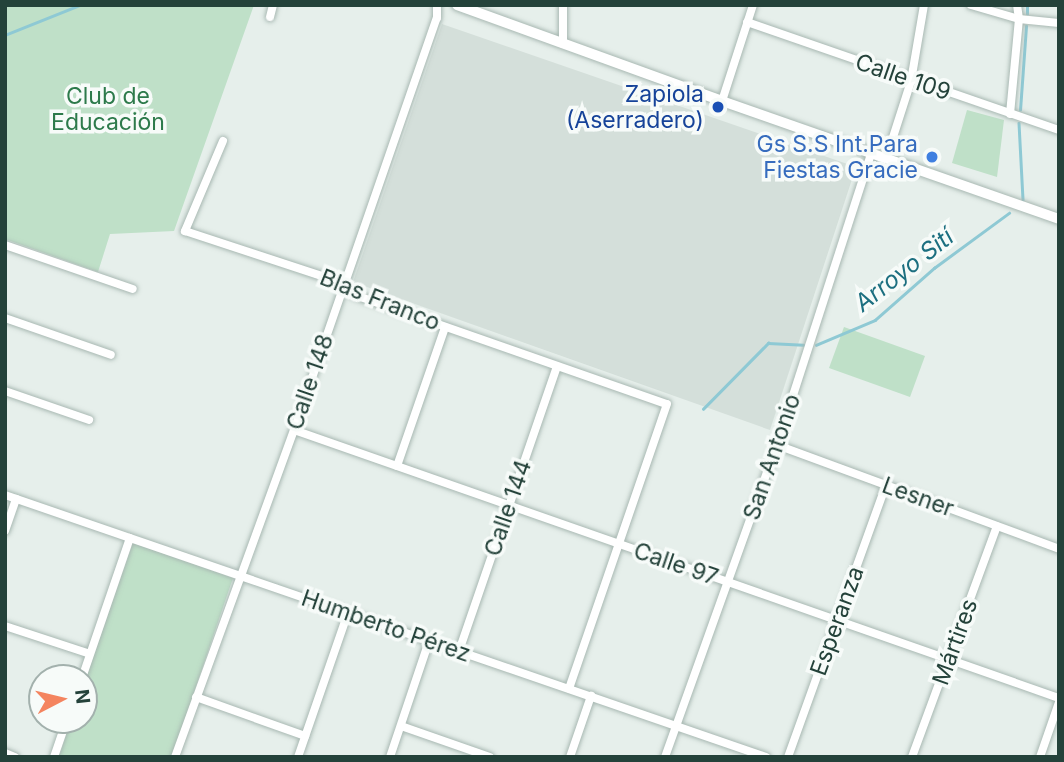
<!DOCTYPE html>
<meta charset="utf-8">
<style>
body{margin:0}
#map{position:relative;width:1064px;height:762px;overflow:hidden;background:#e6efeb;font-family:Inter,sans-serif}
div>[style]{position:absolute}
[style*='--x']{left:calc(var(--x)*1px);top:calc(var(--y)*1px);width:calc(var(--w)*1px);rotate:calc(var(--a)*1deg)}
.built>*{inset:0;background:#d4dfda}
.green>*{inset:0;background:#bfe0c8}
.stream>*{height:2.5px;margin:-1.25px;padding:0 1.25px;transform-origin:1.25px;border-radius:1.25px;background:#8ec9d4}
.roads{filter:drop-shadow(0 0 2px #a8b8b2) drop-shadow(0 0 2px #a8b8b2)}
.minor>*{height:8px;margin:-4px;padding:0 4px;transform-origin:4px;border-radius:4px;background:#fff}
.tertiary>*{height:10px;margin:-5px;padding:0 5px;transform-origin:5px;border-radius:5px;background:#fff}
.secondary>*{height:10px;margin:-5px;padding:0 5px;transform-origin:5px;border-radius:5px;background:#fff}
.dots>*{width:19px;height:19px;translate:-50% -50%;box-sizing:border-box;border:4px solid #f7fbf9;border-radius:50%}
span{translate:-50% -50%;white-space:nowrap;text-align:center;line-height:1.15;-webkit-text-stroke:7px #f7fbf9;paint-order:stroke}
.street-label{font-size:23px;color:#24423a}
.transit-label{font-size:23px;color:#164399}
.right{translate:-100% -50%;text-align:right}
.park-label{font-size:23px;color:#2d7a4b}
.shop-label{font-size:23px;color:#366cbe}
.water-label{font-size:24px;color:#1c6f80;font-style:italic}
.frame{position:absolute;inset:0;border:7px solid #24423a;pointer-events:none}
.north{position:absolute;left:28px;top:664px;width:70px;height:70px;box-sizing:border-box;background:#f7fbf9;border:2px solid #a3b1ad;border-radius:50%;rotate:83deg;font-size:19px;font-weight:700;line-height:28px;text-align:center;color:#24423a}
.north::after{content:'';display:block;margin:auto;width:24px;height:32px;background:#f4845f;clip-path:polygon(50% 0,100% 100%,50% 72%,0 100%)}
</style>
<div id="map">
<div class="built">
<i style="clip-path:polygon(442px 24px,856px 167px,770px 430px,353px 282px)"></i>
</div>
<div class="green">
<i style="clip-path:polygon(5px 5px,254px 5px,174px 231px,110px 234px,98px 272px,5px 239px)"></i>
<i style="clip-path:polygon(967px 110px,1004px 120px,997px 177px,952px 163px)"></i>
<i style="clip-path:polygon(844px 327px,925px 356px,910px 397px,829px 368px)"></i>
<i style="clip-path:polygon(133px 543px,233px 578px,172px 757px,59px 757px,71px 720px,84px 720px,84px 683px)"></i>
</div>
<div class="stream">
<i style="--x:1027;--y:14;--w:9;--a:-90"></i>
<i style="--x:5;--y:35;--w:81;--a:-21.8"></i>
<i style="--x:80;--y:5;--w:58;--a:0"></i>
<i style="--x:1020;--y:110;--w:84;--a:-85.9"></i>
<i style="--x:1019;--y:123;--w:77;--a:87"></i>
<i style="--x:816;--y:345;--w:64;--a:-23"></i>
<i style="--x:875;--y:320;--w:79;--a:-41.4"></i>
<i style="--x:934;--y:268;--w:93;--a:-36.3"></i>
<i style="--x:703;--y:409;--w:93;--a:-45.4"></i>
<i style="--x:768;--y:343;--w:35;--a:3"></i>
</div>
<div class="roads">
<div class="minor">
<i style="--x:971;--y:5;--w:50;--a:16.3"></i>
<i style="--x:1019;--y:19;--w:40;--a:5.7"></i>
<i style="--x:270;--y:17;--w:12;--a:-76"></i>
<i style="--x:747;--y:22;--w:330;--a:19.1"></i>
<i style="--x:563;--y:44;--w:39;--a:-90"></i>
<i style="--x:722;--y:101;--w:101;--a:-72.1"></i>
<i style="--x:1010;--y:114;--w:95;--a:-84.6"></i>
<i style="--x:1019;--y:19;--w:14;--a:-98"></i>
<i style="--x:223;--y:141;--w:98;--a:112.9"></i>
<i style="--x:185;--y:231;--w:154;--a:18.2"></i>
<i style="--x:331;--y:279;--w:29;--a:34"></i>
<i style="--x:355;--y:295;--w:330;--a:19.3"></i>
<i style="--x:667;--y:404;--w:301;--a:109"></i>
<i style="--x:886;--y:159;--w:82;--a:-72.2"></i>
<i style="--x:911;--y:81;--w:77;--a:-80.3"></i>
<i style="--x:5;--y:245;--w:135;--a:19"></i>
<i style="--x:5;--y:318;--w:112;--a:19.2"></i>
<i style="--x:5;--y:391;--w:89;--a:19"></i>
<i style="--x:294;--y:430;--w:811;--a:19.31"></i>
<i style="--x:777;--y:445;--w:301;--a:20.2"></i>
<i style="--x:397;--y:466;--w:147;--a:-70.9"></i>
<i style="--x:5;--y:495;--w:805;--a:19"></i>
<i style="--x:5;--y:531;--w:34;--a:-71"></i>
<i style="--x:5;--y:626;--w:89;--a:18.2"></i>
<i style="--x:459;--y:651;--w:301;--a:-71"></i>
<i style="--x:82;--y:678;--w:148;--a:-71.1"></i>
<i style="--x:196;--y:697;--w:116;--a:19.7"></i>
<i style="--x:401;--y:726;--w:94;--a:19.2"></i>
<i style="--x:5;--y:753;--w:11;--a:22"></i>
<i style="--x:54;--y:757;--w:39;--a:-71"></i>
<i style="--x:175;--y:757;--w:348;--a:-70"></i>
<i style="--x:294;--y:430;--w:436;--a:-70.9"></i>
<i style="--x:437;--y:18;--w:13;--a:-90"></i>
<i style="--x:298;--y:757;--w:152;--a:-70.9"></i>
<i style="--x:390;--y:757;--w:122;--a:-71.4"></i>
<i style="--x:570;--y:757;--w:65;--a:-71"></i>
<i style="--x:665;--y:757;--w:331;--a:-70.3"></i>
<i style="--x:777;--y:445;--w:306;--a:-72.1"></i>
<i style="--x:788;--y:757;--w:289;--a:-70.2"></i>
<i style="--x:912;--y:757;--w:246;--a:-69.8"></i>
<i style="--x:1040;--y:757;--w:58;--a:-70.9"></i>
</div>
<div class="tertiary">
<i style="--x:457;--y:5;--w:282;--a:19.9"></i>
</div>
<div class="secondary">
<i style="--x:722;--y:101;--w:357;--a:19.3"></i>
</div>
</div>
<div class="dots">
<i style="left:718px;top:107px;background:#1a4fb4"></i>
<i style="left:932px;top:157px;background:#3f7fe0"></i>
</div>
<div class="street-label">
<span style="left:903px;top:77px;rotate:19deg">Calle 109</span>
<span style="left:380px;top:300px;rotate:22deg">Blas Franco</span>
<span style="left:310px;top:382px;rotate:-71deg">Calle 148</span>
<span style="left:772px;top:457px;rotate:-71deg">San Antonio</span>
<span style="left:918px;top:497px;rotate:20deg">Lesner</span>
<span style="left:508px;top:508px;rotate:-71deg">Calle 144</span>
<span style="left:676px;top:564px;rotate:19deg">Calle 97</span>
<span style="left:837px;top:621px;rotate:-70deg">Esperanza</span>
<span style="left:386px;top:626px;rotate:19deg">Humberto Pérez</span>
<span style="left:955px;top:642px;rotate:-70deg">Mártires</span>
</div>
<div class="transit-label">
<span class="right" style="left:704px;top:107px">Zapiola<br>(Aserradero)</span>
</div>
<div class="park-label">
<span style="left:108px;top:109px">Club de<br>Educación</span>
</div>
<div class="shop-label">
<span class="right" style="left:918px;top:157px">Gs S.S Int.Para<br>Fiestas Gracie</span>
</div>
<div class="water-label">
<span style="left:904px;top:270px;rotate:-38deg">Arroyo Sití</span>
</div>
<div class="frame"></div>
<div class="north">N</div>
</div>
